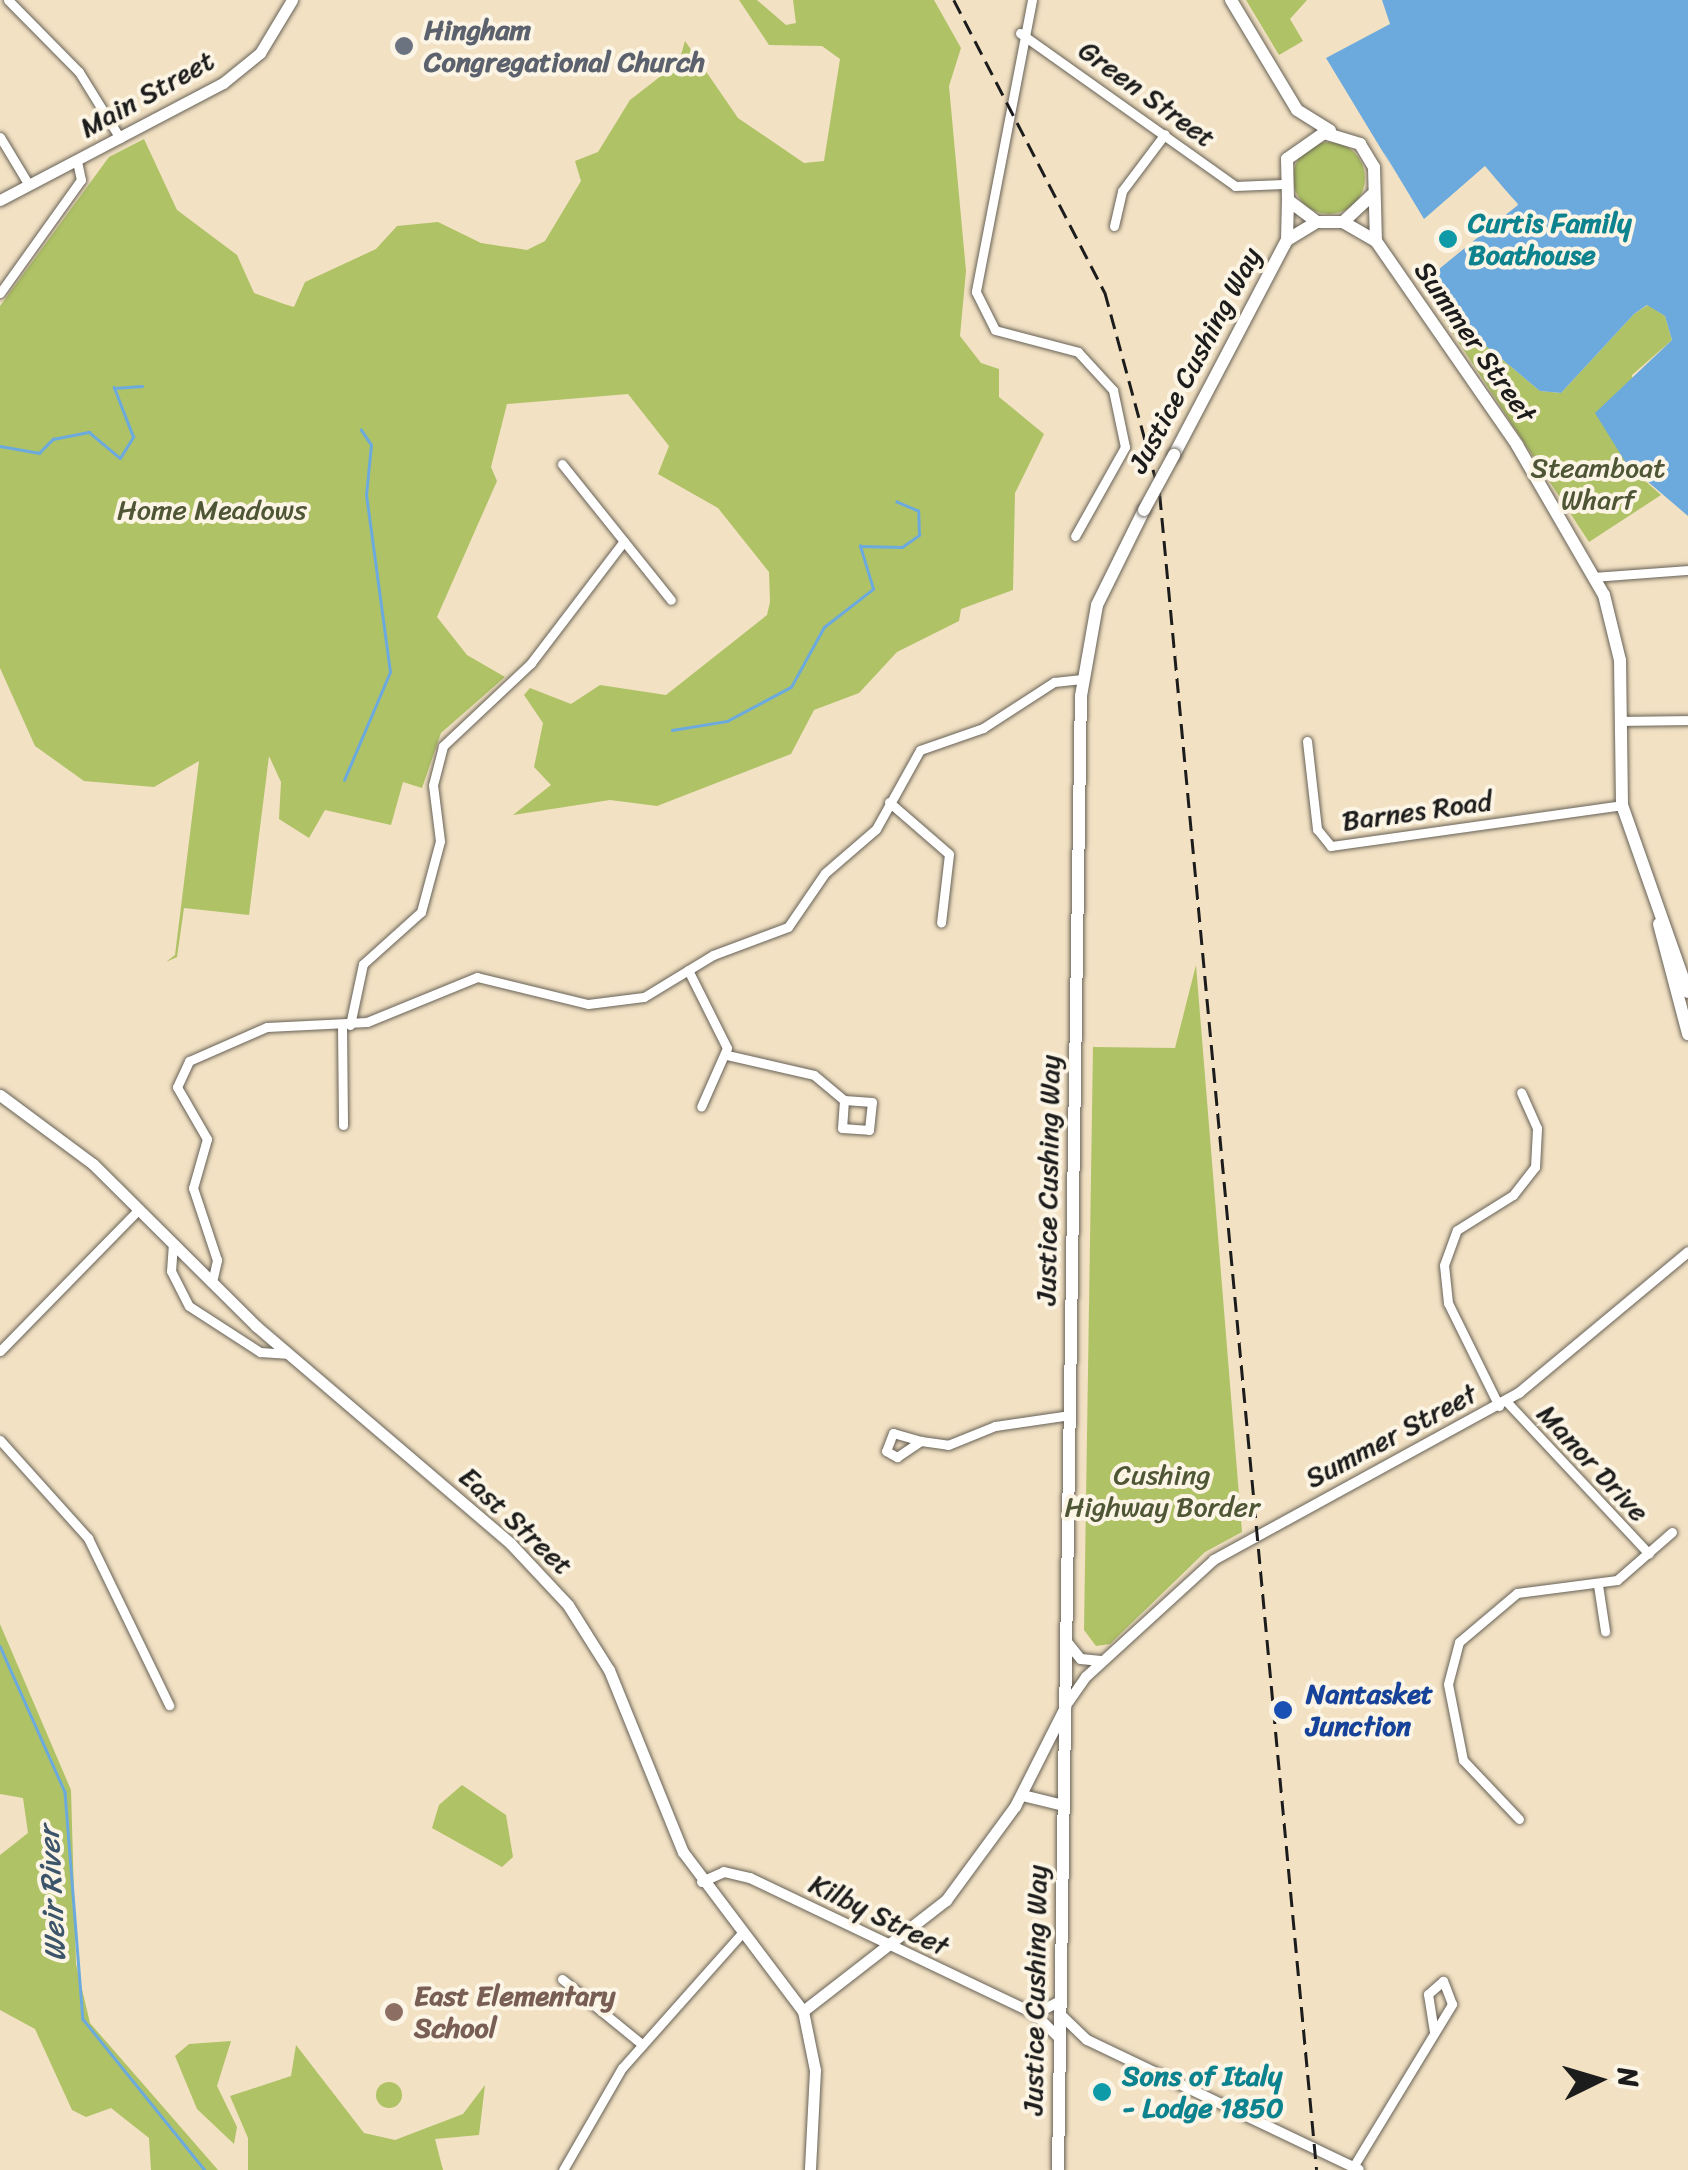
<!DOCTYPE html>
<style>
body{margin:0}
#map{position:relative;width:1688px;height:2170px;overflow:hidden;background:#f2e1c3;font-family:Sriracha,sans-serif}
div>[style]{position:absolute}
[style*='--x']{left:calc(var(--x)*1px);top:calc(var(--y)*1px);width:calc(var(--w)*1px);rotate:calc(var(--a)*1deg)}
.green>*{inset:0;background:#afc266}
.round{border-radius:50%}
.water>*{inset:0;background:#6caade}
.pier>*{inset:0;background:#f2e1c3}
.stream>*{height:2.5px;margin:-1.25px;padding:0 1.25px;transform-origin:1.25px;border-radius:1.25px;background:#6caade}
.roads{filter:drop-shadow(0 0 2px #676156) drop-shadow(0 0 2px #676156)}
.minor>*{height:9px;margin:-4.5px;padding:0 4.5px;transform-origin:4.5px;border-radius:4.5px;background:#fff}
.tertiary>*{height:10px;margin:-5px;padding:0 5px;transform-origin:5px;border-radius:5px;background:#fff}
.secondary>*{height:11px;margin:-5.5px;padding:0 5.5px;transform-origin:5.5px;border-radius:5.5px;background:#fff}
.primary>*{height:12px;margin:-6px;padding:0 6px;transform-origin:6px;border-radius:6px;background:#fff}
.rail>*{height:2.5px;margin-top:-1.25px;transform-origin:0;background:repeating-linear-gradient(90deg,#1c1c1c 0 15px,transparent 0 23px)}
.bridges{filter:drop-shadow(0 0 2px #676156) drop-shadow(0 0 2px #676156)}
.primary-bridge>*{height:12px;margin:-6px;padding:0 6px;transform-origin:6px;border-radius:6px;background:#fff}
.dots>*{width:28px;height:28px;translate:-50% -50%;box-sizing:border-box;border:5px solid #fcf5e5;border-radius:50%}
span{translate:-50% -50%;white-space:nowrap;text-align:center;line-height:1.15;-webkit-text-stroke:8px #fcf5e5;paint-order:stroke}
.worship-label{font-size:28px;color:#5b616d;font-weight:700}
.left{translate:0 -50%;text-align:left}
.street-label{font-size:28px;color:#1c1c1c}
.culture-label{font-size:28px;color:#0d838f;font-weight:700}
.park-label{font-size:28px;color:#4f5636}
.transit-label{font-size:28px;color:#164399;font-weight:700}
.education-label{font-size:28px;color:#785e54;font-weight:700}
.water-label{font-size:30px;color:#3c556a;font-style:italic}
.north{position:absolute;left:1548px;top:2030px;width:100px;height:100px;-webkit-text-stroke:8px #fcf5e5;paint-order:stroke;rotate:85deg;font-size:28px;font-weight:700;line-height:40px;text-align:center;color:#1c1c1c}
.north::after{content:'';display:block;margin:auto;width:35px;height:45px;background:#1c1c1c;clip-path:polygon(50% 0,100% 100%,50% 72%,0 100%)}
</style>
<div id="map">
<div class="green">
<i style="clip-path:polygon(739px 0,757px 0,786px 25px,796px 23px,793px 0,934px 0,961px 48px,949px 86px,966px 271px,960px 336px,981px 363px,999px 369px,999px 397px,1044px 434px,1015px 493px,1013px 590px,961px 609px,959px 621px,897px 652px,859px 693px,814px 710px,791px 754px,657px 806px,610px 800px,513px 815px,551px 785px,534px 767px,543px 723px,524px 695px,530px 688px,571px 704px,600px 685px,666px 695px,767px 615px,770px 602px,769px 572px,718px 508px,658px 474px,669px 446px,628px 394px,507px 404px,491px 467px,497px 481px,437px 617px,467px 655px,505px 677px,441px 733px,422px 788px,403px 782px,391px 825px,325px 810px,309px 838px,279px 819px,281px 782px,269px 756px,249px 915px,184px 908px,177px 957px,166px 962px,175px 955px,199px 761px,154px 787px,84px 781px,35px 746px,0 668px,0 306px,109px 157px,144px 139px,177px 210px,237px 255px,254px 293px,284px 304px,294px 307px,305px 282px,376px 249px,397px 226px,438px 222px,481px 243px,527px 250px,545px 241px,581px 181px,575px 161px,598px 152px,630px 100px,679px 62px,685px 41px,738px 118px,804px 163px,824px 161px,840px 59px,822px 46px,769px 45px)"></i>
<i style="clip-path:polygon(1246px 0,1307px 0,1290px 19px,1303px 41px,1279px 55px)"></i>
<i class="round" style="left:1293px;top:142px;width:72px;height:72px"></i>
<i style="clip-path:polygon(1431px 300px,1540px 391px,1561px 393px,1634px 314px,1648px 305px,1665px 316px,1672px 340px,1632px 375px,1643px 479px,1661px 495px,1589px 542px)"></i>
<i style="clip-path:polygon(1196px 965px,1242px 1532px,1205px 1552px,1110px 1644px,1096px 1646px,1084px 1630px,1093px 1047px,1175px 1048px)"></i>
<i style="clip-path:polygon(0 1624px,71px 1790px,76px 1964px,90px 2023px,218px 2170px,151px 2170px,149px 2138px,111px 2108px,86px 2117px,72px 2110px,35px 2029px,0 2010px,0 1855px,28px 1833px,23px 1798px,0 1794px)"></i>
<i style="clip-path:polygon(462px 1785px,506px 1815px,513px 1857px,502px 1867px,432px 1828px,439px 1805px)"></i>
<i style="clip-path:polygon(231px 2041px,217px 2086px,237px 2127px,234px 2144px,197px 2109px,175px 2056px,189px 2044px)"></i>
<i style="clip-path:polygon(296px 2045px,364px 2133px,395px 2140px,463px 2114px,485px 2085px,479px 2135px,435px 2139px,443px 2170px,248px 2170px,248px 2138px,230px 2096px,291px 2076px)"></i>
<i class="round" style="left:376px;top:2082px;width:26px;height:26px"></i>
</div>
<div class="water">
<i style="clip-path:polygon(1382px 0,1688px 0,1688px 516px,1626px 463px,1595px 413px,1672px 340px,1665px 316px,1647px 305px,1634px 314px,1561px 393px,1540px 391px,1431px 300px,1427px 279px,1518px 204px,1484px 167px,1424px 220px,1326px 58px,1390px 24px)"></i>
</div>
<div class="pier">
<i style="clip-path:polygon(1383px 151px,1424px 219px,1485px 166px,1518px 205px,1422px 282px,1511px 204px,1484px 173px,1422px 224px)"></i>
</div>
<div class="stream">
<i style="--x:0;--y:446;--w:40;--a:10"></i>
<i style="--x:39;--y:453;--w:20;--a:-45"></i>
<i style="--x:53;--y:439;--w:37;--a:-11"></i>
<i style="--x:89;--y:432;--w:40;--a:40"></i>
<i style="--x:120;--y:458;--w:25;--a:-58"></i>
<i style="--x:133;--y:437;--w:53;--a:-111.2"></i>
<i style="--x:114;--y:388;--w:28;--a:-4"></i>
<i style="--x:672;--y:730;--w:56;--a:-9.3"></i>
<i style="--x:727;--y:721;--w:72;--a:-28"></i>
<i style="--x:791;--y:687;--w:68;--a:-61.2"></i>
<i style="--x:824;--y:627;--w:62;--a:-37.8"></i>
<i style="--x:873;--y:589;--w:45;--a:-106.8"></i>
<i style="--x:860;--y:546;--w:42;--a:1.4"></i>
<i style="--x:902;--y:547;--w:21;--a:-35"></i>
<i style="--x:919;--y:535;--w:24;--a:-92"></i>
<i style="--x:918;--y:511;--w:23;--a:-157"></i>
<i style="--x:344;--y:780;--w:117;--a:-66.9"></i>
<i style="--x:390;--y:672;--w:179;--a:-97.7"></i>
<i style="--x:366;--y:495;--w:50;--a:-84.3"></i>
<i style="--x:371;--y:445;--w:18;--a:-124"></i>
<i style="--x:0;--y:1646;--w:160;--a:66"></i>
<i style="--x:65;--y:1792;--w:228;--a:85.5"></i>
<i style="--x:83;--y:2019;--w:194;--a:51.1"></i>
</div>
<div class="roads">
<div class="minor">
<i style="--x:8;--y:0;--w:101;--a:45.4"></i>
<i style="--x:79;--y:72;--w:78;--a:58.2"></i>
<i style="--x:1032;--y:0;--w:297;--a:100.9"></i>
<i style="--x:976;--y:292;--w:42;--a:63.4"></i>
<i style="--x:995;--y:330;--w:86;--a:14.8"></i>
<i style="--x:1078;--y:352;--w:52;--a:47.4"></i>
<i style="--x:1113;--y:390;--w:58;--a:78.1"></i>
<i style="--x:1125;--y:447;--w:102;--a:119.3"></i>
<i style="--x:1020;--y:33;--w:264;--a:35.4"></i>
<i style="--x:1235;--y:186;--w:48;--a:-2.4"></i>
<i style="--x:0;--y:137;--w:56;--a:58.9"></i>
<i style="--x:1114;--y:226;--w:36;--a:-77"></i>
<i style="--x:1122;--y:191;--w:71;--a:-53"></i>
<i style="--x:0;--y:293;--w:139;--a:-54.4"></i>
<i style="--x:81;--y:180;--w:19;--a:-102"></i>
<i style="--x:562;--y:464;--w:174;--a:51.3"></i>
<i style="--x:1594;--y:577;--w:94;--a:-4.3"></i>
<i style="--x:1621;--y:721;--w:67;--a:-0.9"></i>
<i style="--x:1307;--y:741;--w:89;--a:83.5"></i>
<i style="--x:1317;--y:829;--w:22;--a:51"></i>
<i style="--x:1331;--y:846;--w:294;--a:-8"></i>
<i style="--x:889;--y:802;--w:79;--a:40.9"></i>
<i style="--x:949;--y:854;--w:69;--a:96.6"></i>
<i style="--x:688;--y:970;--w:87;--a:63.4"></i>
<i style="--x:727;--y:1048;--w:64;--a:113.8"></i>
<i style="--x:350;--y:1025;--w:62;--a:-78"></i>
<i style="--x:363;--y:964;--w:78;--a:-41.9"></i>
<i style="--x:421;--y:912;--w:73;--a:-75"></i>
<i style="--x:440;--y:841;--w:56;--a:-97.1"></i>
<i style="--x:433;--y:785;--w:40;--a:-75.6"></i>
<i style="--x:443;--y:746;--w:121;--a:-43.3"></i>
<i style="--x:531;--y:663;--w:153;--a:-52.7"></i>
<i style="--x:342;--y:1026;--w:99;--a:89.4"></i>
<i style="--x:727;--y:1055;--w:89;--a:12.9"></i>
<i style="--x:814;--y:1075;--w:39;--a:40"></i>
<i style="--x:844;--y:1100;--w:28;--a:94"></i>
<i style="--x:842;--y:1128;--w:27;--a:4"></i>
<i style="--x:869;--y:1130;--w:28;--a:-84"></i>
<i style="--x:872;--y:1102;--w:28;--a:-176"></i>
<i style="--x:173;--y:1243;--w:28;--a:94"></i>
<i style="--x:171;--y:1271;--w:39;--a:63"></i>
<i style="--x:189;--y:1306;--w:85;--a:32.9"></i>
<i style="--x:260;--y:1352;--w:26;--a:4"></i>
<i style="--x:212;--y:1282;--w:23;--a:-77"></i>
<i style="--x:217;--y:1260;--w:76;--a:-108.4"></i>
<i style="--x:193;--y:1188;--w:51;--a:-74.1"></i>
<i style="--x:207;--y:1139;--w:60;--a:-120"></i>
<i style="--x:177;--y:1087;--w:29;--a:-65"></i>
<i style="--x:189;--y:1061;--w:85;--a:-23.6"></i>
<i style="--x:267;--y:1027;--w:100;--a:-2.9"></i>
<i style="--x:367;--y:1022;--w:119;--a:-22.2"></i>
<i style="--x:477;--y:977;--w:114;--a:13.7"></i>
<i style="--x:588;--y:1004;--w:56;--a:-7.1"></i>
<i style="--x:644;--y:997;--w:81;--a:-31.3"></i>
<i style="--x:713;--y:955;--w:80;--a:-20.5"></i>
<i style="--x:788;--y:927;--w:65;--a:-55.6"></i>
<i style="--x:825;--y:873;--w:67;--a:-40.8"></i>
<i style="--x:876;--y:829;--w:90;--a:-60.9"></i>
<i style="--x:920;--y:750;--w:67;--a:-19.2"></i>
<i style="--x:983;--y:728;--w:85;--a:-32.9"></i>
<i style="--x:1054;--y:682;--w:28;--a:-6"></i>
<i style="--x:0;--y:1351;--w:199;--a:-45.6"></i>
<i style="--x:1506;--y:1401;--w:209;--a:46.9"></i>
<i style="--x:1499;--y:1406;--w:115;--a:-116.3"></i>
<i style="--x:1448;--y:1303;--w:38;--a:-96"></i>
<i style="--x:1444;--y:1265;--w:37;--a:-70"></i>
<i style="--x:1457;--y:1230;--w:66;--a:-32"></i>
<i style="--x:1513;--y:1195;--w:36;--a:-52"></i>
<i style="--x:1535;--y:1167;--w:39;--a:-87"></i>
<i style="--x:1537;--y:1128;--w:39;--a:-114"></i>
<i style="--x:0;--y:1440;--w:132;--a:48.1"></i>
<i style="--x:88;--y:1538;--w:186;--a:64.1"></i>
<i style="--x:921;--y:1441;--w:29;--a:-164"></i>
<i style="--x:893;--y:1433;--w:19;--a:111"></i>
<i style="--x:886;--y:1451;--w:13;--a:29"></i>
<i style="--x:897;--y:1457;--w:29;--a:-34"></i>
<i style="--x:921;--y:1441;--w:27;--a:8"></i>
<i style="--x:948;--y:1445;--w:51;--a:-22"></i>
<i style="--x:995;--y:1426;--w:76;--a:-8.3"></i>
<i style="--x:1598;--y:1585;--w:47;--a:81.3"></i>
<i style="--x:1519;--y:1819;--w:81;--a:-133.5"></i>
<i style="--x:1463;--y:1760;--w:77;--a:-101.2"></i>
<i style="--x:1448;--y:1684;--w:43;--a:-75.3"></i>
<i style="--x:1459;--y:1642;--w:76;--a:-40.2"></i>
<i style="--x:1517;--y:1593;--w:101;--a:-7.4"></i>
<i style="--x:1617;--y:1580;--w:73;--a:-41.1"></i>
<i style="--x:562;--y:1979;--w:104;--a:39.2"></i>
<i style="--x:1353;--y:2167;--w:191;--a:-58.7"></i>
<i style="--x:1452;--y:2004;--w:25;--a:-111"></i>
<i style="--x:1443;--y:1981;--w:20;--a:139"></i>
<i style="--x:1428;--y:1994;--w:37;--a:81"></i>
<i style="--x:563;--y:2170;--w:118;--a:-60"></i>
<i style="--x:622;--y:2068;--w:181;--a:-48.4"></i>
</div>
<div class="tertiary">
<i style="--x:1067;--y:1642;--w:22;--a:51"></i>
<i style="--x:1081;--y:1659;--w:20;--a:6"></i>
<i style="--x:1065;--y:1707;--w:37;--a:-55"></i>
<i style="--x:1086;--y:1677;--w:173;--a:-42.4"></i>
<i style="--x:1214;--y:1560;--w:348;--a:-28.7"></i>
<i style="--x:1519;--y:1393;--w:220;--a:-39.8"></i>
<i style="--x:702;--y:1882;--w:24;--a:-24"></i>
<i style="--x:724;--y:1872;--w:27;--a:13"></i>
<i style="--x:750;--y:1878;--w:316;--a:25.5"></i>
<i style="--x:1035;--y:2014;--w:34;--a:45"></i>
<i style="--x:1035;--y:2014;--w:27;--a:-27"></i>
<i style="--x:1060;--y:2014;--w:37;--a:44"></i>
<i style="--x:1087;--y:2040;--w:301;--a:25.5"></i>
</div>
<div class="secondary">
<i style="--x:0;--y:200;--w:252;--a:-27.7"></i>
<i style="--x:223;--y:83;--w:48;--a:-39"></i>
<i style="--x:260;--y:53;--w:62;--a:-58.9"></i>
<i style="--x:0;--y:1095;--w:116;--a:36.6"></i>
<i style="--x:93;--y:1164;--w:230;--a:44.8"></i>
<i style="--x:256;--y:1326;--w:334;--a:40.5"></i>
<i style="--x:510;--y:1543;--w:85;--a:46.9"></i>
<i style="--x:568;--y:1605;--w:77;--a:57.8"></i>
<i style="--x:609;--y:1670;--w:196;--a:67.9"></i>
<i style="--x:683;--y:1852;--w:199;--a:53"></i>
<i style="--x:803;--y:2011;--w:60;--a:78.5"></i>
<i style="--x:815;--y:2070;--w:100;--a:92.9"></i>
<i style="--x:1022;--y:1795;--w:42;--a:13.7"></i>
<i style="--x:803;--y:2011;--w:181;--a:-37.8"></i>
<i style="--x:946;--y:1900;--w:117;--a:-53.7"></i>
<i style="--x:1015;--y:1806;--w:111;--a:-63.2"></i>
</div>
<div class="primary">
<i style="--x:1231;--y:0;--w:128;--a:59"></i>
<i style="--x:1297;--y:110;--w:39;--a:32"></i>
<i style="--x:1372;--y:195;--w:40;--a:137"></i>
<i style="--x:1343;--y:222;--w:26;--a:180"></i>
<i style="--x:1317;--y:222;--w:36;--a:-143"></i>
<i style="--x:1288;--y:200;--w:41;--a:-91.4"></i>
<i style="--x:1287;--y:159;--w:45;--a:-35.1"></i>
<i style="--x:1324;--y:133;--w:38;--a:17"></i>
<i style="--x:1360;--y:144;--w:27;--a:59"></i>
<i style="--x:1374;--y:167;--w:74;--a:88.5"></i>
<i style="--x:1343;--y:222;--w:38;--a:30"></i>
<i style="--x:1376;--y:241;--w:248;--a:55.3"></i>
<i style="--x:1517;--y:445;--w:173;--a:59.9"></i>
<i style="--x:1604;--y:595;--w:67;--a:76.2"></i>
<i style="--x:1620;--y:660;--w:145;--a:89.2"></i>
<i style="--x:1622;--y:805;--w:198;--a:70.6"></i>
<i style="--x:1287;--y:240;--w:40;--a:-88.6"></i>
<i style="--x:1174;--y:455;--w:243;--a:-62.3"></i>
<i style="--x:1287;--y:240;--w:35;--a:-31"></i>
<i style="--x:1659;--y:924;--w:114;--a:75.2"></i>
<i style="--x:1058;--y:2170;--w:1474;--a:-89.11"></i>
<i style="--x:1081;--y:696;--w:92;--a:-80"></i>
<i style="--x:1097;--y:605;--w:106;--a:-63.7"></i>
</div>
</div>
<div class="rail">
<i style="--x:954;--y:0;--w:329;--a:62.7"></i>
<i style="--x:1105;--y:292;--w:210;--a:74.8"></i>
<i style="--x:1160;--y:495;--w:1682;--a:84.65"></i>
</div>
<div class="bridges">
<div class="primary-bridge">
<i style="--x:1144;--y:510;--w:63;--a:-61.4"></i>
</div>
</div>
<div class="dots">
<i style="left:404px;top:46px;background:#6b7280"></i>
<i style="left:1448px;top:239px;background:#0f9aa8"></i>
<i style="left:1283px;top:1710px;background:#1a4fb4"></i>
<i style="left:394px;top:2012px;background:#8d6e63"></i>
<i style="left:1102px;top:2092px;background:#0f9aa8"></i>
</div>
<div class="worship-label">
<span class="left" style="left:424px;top:46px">Hingham<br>Congregational Church</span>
</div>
<div class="street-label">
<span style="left:147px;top:94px;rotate:-29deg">Main Street</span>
<span style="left:1147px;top:94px;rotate:36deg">Green Street</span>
<span style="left:1475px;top:342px;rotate:55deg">Summer Street</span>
<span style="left:1195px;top:360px;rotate:-62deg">Justice Cushing Way</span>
<span style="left:1417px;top:811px;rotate:-8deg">Barnes Road</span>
<span style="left:1048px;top:1180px;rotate:-89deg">Justice Cushing Way</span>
<span style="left:1391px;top:1436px;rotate:-28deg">Summer Street</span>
<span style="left:1593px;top:1463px;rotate:47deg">Manor Drive</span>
<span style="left:516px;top:1521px;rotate:43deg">East Street</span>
<span style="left:879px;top:1915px;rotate:26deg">Kilby Street</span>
<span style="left:1035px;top:1990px;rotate:-89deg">Justice Cushing Way</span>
</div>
<div class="culture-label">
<span class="left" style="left:1468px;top:239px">Curtis Family<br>Boathouse</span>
<span class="left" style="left:1122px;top:2092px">Sons of Italy<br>- Lodge 1850</span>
</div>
<div class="park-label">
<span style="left:1598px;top:484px">Steamboat<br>Wharf</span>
<span style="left:212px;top:510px">Home Meadows</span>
<span style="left:1162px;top:1491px">Cushing<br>Highway Border</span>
</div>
<div class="transit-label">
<span class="left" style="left:1306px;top:1710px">Nantasket<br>Junction</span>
</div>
<div class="education-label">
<span class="left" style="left:414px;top:2012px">East Elementary<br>School</span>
</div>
<div class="water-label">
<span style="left:52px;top:1894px;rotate:-93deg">Weir River</span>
</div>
<div class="north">N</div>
</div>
